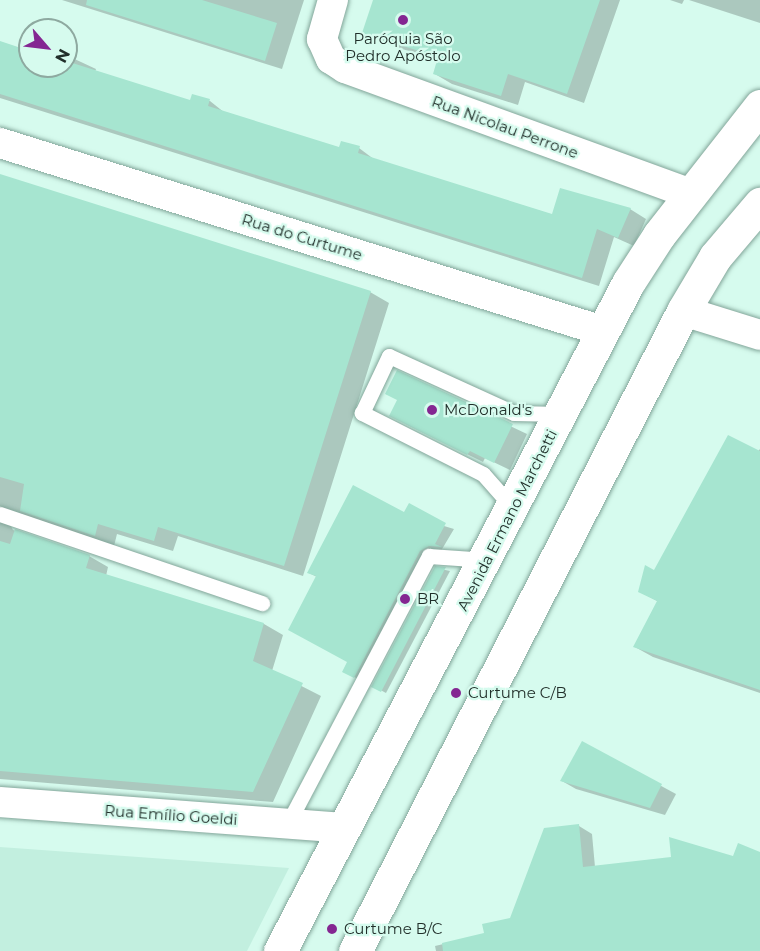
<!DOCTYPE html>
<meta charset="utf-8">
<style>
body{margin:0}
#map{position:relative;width:760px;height:951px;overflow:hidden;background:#d6fbee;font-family:Montserrat,sans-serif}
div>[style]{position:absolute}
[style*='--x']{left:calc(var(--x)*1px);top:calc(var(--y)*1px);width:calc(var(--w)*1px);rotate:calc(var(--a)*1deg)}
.built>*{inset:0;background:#c2efdf}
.shadow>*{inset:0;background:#0003}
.building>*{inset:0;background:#a6e5d0}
.roads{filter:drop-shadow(0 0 2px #82a599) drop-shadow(0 0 2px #82a599)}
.service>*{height:15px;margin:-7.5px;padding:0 7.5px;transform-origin:7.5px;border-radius:7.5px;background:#fff}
.minor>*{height:30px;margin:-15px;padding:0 15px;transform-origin:15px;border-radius:15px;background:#fff}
.primary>*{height:33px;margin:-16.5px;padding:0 16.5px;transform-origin:16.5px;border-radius:16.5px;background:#fff}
.dots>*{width:16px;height:16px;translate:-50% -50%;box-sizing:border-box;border:3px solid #d6fbee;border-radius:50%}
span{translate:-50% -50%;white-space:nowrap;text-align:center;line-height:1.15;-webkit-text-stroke:4.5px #d6fbee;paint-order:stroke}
.poi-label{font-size:15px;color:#212f2a}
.left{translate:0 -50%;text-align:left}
.street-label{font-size:15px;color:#212f2a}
.north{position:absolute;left:18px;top:18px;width:60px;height:60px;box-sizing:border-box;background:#d6fbee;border:2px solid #8ea9a0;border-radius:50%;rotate:118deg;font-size:16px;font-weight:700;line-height:24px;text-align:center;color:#212f2a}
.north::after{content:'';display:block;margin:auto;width:21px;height:27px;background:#842792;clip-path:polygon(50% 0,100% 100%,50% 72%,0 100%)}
</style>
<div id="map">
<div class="built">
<i style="clip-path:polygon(0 847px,289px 868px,247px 951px,0 951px)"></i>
</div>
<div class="shadow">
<i style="clip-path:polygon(62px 0,304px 0,282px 69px)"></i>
<i style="clip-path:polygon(374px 0,620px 0,584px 103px,525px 82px,518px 105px,452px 84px,435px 74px,439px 61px,381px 42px,364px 33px)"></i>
<i style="clip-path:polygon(670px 0,684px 0,682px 4px)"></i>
<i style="clip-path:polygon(689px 0,760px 0,760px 23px)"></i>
<i style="clip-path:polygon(0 43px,30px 52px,30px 66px,66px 66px,66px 55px,96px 69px,95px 72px,191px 102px,193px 96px,210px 101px,225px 113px,340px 149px,359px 148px,375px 160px,553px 215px,630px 209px,646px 219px,634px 246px,614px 237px,599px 286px,0 98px)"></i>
<i style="clip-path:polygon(0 176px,370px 292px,389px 303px,303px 576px,178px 536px,173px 551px,117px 534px,114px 546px,9px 522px,13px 530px,89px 556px,108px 567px,106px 576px,264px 624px,283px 635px,272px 671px,321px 696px,273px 802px,0 779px)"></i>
<i style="clip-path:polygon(397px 372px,527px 434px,510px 470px,485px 458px,483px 462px,406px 424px,399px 401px)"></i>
<i style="clip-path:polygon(760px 449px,760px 693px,653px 657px,635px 647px,659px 602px,640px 592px)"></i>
<i style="clip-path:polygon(404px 514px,454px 529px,363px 682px,344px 671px,349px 662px,317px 577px,309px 573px)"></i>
<i style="clip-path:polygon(436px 568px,450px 571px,386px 693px,373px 686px)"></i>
<i style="clip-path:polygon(582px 743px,676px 794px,665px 815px,576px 789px,562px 781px)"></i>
<i style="clip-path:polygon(579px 826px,592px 834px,595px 867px,760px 855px,760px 951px,436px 951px,435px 946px,486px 934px,511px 920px)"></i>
</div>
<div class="building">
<i style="clip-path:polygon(87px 0,202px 0,277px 23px,265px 61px,86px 5px)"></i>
<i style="clip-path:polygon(373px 0,600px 0,567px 94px,508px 74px,501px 96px,433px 74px,438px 57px,362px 33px)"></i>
<i style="clip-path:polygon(0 41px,30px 51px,30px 66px,66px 66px,66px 61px,190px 100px,192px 94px,210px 99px,208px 106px,339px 147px,341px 141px,360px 146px,358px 153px,552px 214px,560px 188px,631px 208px,618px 238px,597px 229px,582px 278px,0 94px)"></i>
<i style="clip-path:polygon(0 174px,371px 291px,284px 566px,158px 527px,154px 541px,98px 524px,95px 536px,20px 511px,24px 484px,0 477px)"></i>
<i style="clip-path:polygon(397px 370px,513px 424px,494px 463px,470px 451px,467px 455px,389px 416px,397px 400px,385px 394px)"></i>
<i style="clip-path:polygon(728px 435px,760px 451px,760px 690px,633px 647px,657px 601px,638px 592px,645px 565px,654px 570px)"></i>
<i style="clip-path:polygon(353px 485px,404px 512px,409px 503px,446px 523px,435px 544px,442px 547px,429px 546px,420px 551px,354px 678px,342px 672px,347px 662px,288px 630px,316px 576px,307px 573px)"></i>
<i style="clip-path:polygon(15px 529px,90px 555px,86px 568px,264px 623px,253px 661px,303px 683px,253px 792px,0 771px,0 541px,10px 544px)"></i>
<i style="clip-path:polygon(435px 566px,446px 567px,381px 692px,371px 687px)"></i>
<i style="clip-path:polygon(582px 741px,662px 784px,650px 808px,560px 781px)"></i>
<i style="clip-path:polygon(579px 824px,583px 867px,671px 857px,669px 837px,733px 856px,738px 843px,760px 852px,760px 951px,443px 951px,442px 943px,484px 933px,482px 924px,510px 918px,544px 828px)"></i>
</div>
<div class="roads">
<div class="service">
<i style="--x:513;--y:508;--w:45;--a:-131.4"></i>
<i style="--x:483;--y:474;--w:136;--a:-153.2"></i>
<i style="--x:362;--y:413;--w:63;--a:-64.7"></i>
<i style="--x:389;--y:356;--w:137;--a:24.5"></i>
<i style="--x:514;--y:413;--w:47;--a:1.2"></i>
<i style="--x:0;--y:514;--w:277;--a:18.8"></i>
<i style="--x:288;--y:823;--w:302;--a:-62.2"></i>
<i style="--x:429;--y:556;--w:58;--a:3.9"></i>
</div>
<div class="minor">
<i style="--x:333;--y:0;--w:41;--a:105.8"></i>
<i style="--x:322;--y:39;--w:22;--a:66"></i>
<i style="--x:331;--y:59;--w:17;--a:33"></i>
<i style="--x:345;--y:68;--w:369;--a:20"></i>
<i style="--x:0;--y:143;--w:632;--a:17.32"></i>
<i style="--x:683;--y:311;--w:81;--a:17.3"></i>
<i style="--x:0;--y:802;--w:343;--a:4.3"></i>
</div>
<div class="primary">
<i style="--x:280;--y:951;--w:753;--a:-62.48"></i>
<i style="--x:628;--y:283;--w:57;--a:-57.1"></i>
<i style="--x:659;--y:235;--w:164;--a:-51.9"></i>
<i style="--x:355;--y:951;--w:719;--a:-62.86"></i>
<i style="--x:683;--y:311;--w:63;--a:-59.3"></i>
<i style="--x:715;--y:257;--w:70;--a:-49.7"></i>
</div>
</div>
<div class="dots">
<i style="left:403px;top:20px;background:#842792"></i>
<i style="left:432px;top:410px;background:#842792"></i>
<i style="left:405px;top:599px;background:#842792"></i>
<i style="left:456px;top:693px;background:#842792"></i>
<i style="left:332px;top:929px;background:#842792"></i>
</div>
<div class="poi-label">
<span style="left:403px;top:47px">Paróquia São<br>Pedro Apóstolo</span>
<span class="left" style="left:444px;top:410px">McDonald's</span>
<span class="left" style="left:417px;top:599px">BR</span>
<span class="left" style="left:468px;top:693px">Curtume C/B</span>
<span class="left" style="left:344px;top:929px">Curtume B/C</span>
</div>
<div class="street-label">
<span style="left:505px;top:127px;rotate:20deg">Rua Nicolau Perrone</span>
<span style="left:302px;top:237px;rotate:17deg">Rua do Curtume</span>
<span style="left:507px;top:520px;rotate:-63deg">Avenida Ermano Marchetti</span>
<span style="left:171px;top:815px;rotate:4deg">Rua Emílio Goeldi</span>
</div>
<div class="north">N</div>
</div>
